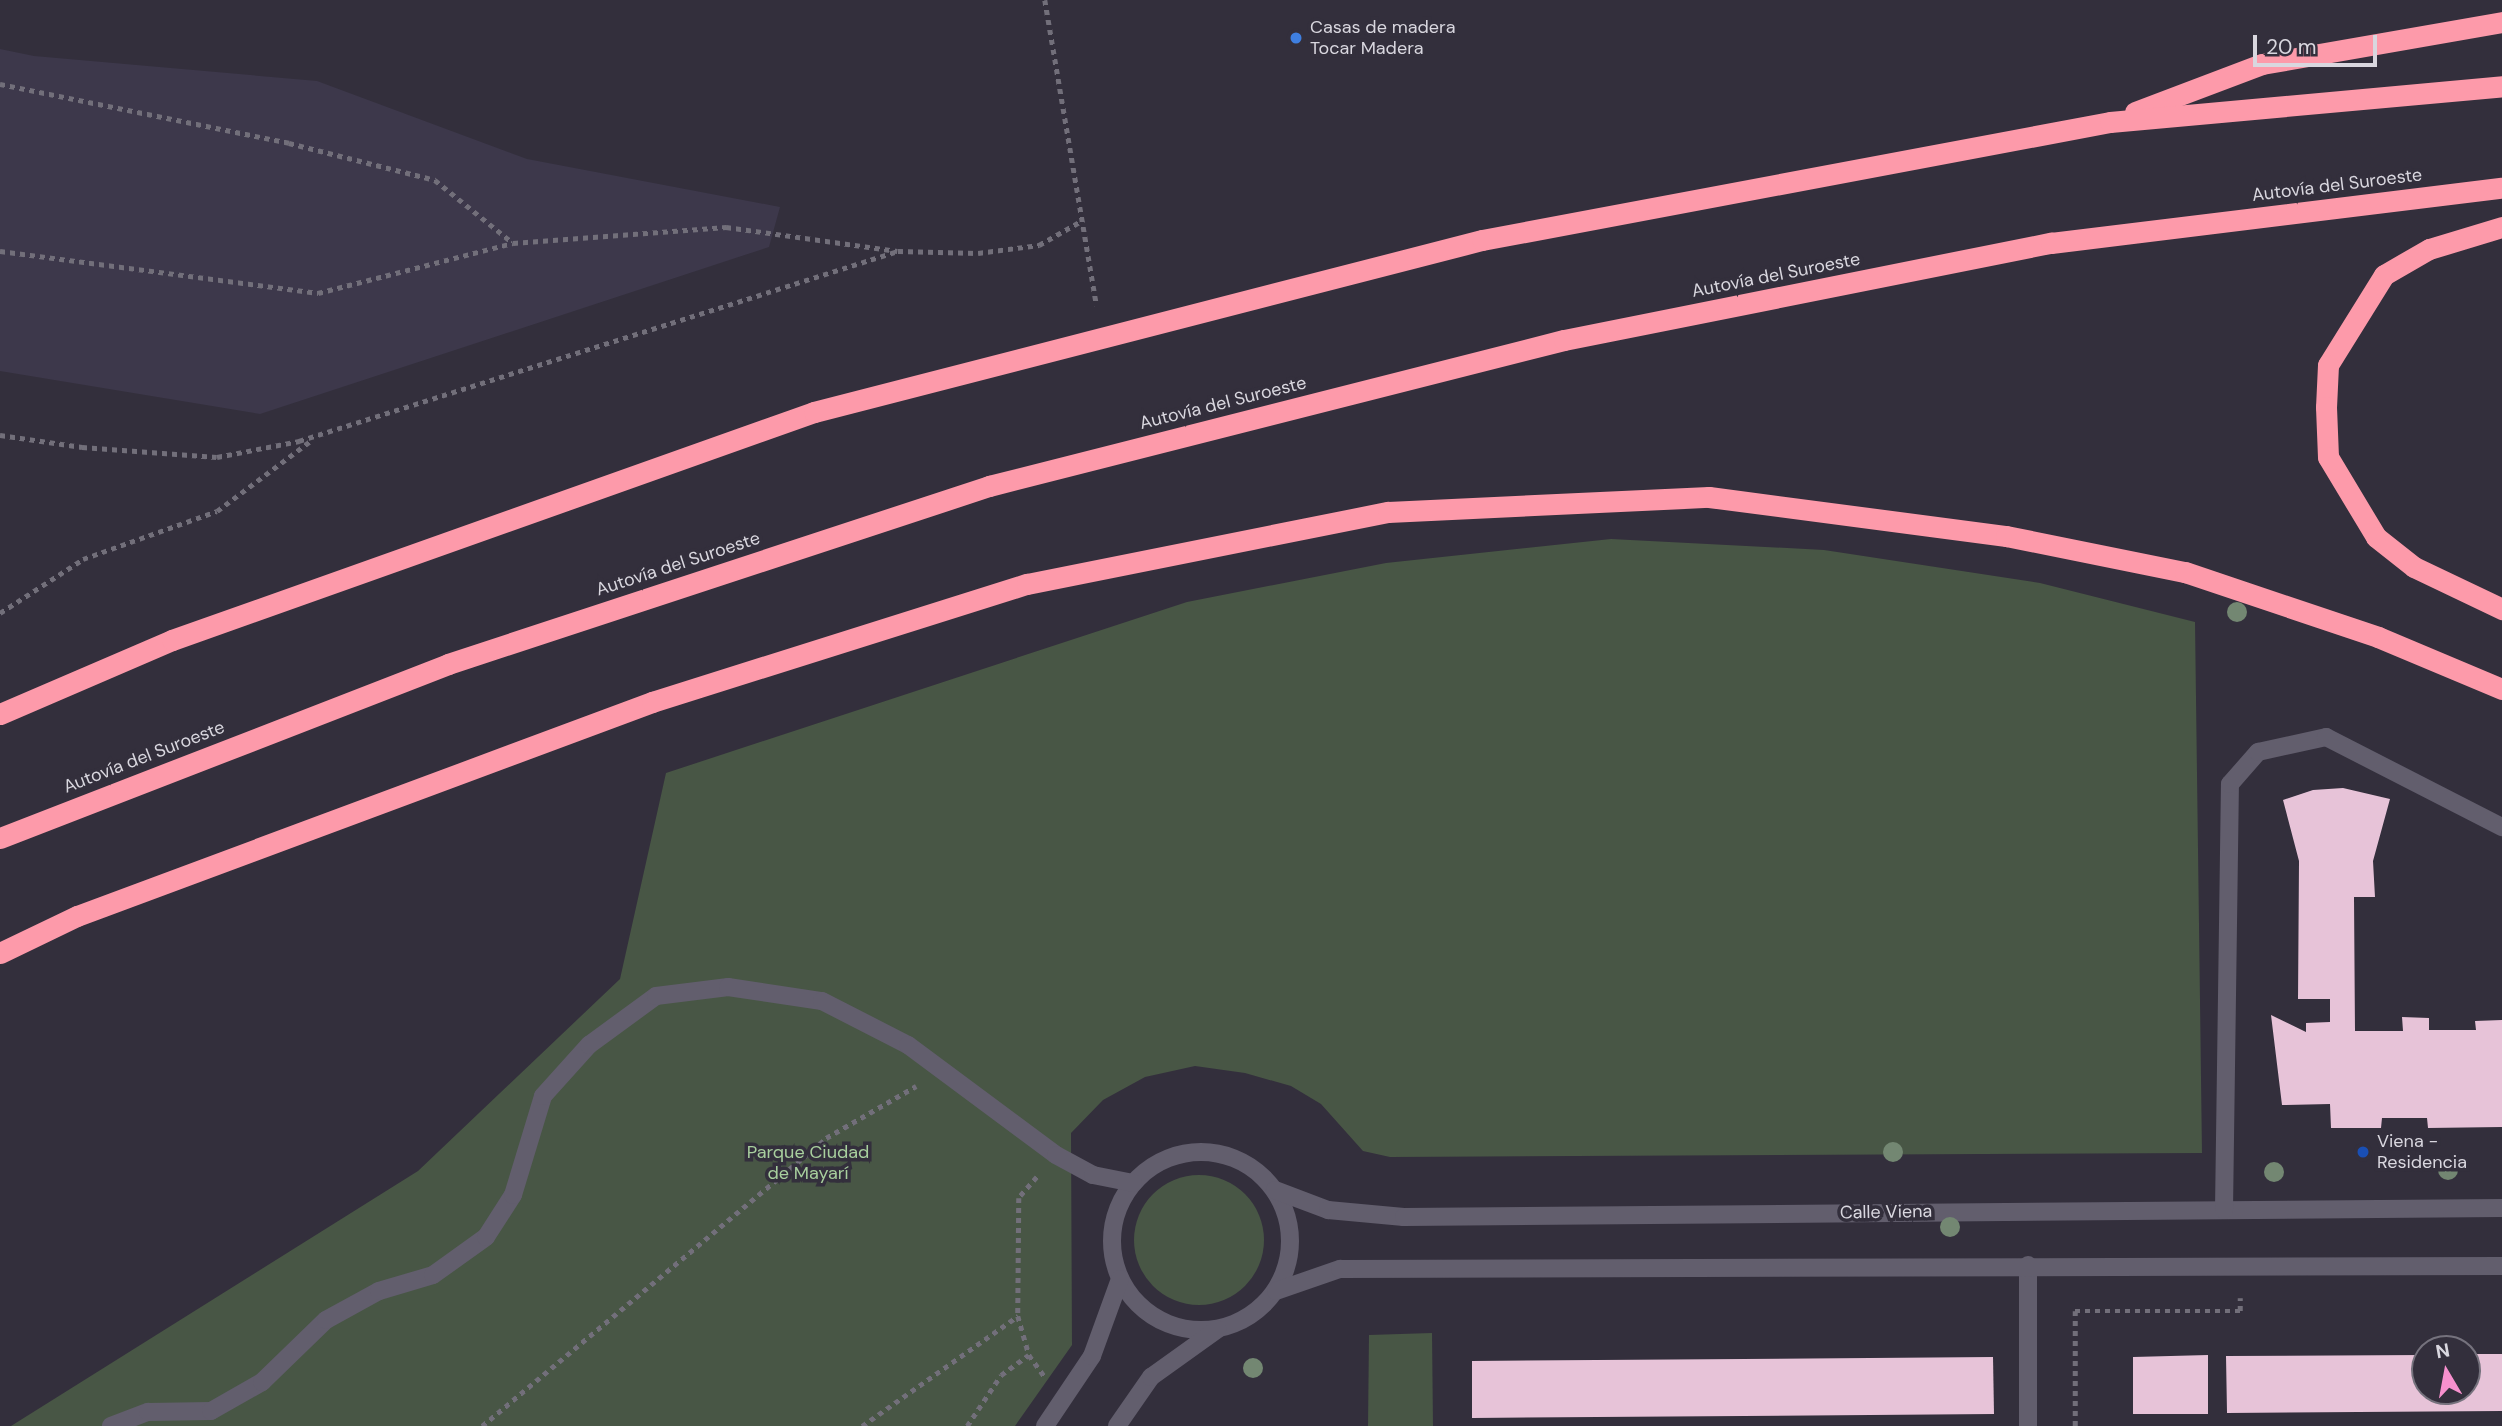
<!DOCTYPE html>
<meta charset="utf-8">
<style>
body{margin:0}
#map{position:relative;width:2502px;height:1426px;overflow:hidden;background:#332f3c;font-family:"DM Sans",sans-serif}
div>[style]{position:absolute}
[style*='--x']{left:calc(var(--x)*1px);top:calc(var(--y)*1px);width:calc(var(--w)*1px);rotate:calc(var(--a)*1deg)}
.built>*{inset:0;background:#3d384b}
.green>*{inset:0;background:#485645}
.round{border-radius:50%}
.building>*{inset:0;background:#e7c3d8}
.path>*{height:4.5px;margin-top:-2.25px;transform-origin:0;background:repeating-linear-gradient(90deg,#726f7a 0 5px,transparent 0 10px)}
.minor>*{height:18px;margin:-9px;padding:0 9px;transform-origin:9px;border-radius:9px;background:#625e6d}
.minor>.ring{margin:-9px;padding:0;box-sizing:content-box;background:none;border:18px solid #625e6d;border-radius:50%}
.highway>*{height:21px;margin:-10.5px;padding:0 10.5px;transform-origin:10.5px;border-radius:10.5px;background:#fd9aaa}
.trees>*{width:20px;height:20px;margin:-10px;border-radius:50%;background:#738772}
.dots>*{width:19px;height:19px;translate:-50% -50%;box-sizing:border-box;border:4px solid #332f3c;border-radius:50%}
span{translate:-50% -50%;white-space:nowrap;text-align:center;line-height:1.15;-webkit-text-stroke:7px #332f3c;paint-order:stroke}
.poi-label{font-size:18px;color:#d9d7df}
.left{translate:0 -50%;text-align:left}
.street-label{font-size:18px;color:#d9d7df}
.park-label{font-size:18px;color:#a8cf9e}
.north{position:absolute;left:2411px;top:1335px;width:70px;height:70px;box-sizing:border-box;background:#332f3c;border:2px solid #75727d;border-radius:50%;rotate:350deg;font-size:19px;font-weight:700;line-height:28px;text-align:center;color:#d9d7df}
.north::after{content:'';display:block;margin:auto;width:24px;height:32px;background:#f790ce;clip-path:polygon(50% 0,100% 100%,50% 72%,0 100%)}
.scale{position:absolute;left:2253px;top:35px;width:124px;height:32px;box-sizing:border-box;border:4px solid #d9d7df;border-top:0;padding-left:9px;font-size:21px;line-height:24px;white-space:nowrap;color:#d9d7df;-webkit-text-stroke:5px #332f3c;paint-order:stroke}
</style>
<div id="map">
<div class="built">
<i style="clip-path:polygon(0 49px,34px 56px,317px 81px,527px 159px,780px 207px,769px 247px,260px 414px,0 371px)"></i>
</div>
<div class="green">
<i style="clip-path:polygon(1611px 539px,1824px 550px,2040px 583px,2195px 622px,2202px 1153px,1390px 1157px,1363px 1151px,1321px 1104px,1291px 1086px,1245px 1073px,1195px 1066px,1145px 1077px,1103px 1100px,1071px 1133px,1072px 1345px,1015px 1426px,11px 1426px,418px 1171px,620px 979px,666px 773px,1187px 602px,1386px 563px)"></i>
<i class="round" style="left:1134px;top:1175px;width:130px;height:130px"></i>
<i style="clip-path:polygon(1432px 1333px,1433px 1426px,1368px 1426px,1369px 1335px)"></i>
</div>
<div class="building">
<i style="clip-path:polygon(2343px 788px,2390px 799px,2373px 861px,2375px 897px,2354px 897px,2355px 1031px,2403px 1031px,2402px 1017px,2429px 1018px,2429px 1030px,2476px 1030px,2475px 1021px,2502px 1020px,2502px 1127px,2428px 1128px,2427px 1118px,2382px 1118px,2381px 1128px,2331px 1128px,2330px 1104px,2282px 1105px,2271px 1015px,2306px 1032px,2306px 1023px,2330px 1022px,2330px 999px,2298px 999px,2299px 861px,2283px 800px,2313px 790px)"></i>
<i style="clip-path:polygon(2467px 1354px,2502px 1354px,2502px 1411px,2227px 1413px,2226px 1356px,2425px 1355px,2425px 1391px,2467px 1391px)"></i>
<i style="clip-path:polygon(2208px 1355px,2208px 1414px,2133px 1414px,2133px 1357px)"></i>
<i style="clip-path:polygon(1993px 1357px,1994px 1414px,1472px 1418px,1472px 1361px)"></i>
</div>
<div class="path">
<i style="--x:1045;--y:0;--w:310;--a:80.4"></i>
<i style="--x:0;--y:84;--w:295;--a:11.5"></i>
<i style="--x:289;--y:143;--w:151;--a:14.2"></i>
<i style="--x:435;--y:180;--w:100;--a:38.9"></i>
<i style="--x:0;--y:251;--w:321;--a:7.5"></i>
<i style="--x:318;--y:293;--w:201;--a:-14.4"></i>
<i style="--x:513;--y:243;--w:214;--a:-4.3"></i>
<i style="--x:726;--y:227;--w:173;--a:8"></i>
<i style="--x:0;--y:435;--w:83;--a:8.3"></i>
<i style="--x:82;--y:447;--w:135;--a:4.2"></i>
<i style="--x:217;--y:457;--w:84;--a:-11"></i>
<i style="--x:299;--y:441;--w:628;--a:-17.6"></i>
<i style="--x:898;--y:251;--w:80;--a:1.4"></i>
<i style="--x:978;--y:253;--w:62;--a:-7.5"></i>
<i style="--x:1039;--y:245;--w:51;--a:-29.6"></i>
<i style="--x:0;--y:613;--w:99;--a:-33"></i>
<i style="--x:83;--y:559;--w:142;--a:-19.7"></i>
<i style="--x:217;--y:511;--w:120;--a:-36.9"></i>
<i style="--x:1037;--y:1177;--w:28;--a:131"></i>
<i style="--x:1019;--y:1198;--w:118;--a:90.5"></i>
<i style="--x:1018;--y:1316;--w:41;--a:74.2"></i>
<i style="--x:1029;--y:1355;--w:26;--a:54"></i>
<i style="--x:482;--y:1426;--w:449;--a:-39.9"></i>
<i style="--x:826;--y:1138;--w:104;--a:-30"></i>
<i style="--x:862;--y:1426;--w:191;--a:-35.2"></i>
<i style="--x:967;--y:1426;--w:61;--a:-56.3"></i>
<i style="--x:1001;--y:1375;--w:34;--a:-36"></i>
<i style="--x:2075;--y:1426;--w:115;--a:-90"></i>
<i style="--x:2075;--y:1311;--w:165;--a:0"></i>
<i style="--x:2240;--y:1311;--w:13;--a:-90"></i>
</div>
<div class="minor">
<i class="ring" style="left:1112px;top:1152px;width:160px;height:160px"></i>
<i style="--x:1275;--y:1190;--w:57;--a:20.7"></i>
<i style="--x:1328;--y:1210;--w:76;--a:5.3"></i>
<i style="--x:1404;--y:1217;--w:1098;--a:-0.47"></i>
<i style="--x:2224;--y:1210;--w:426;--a:-89.2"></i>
<i style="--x:2230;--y:784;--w:43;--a:-48.8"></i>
<i style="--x:2258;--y:752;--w:70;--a:-12.4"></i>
<i style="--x:2326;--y:737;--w:198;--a:27.1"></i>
<i style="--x:2028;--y:1265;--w:161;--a:90"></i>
<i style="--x:1276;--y:1291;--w:68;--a:-19"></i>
<i style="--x:1340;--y:1269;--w:1162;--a:-0.15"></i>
<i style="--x:111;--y:1426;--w:40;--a:-21"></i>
<i style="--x:148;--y:1412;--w:63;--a:-0.9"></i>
<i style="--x:211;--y:1411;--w:59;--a:-29.6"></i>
<i style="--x:262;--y:1382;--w:89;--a:-44.1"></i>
<i style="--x:326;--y:1320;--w:60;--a:-28.7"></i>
<i style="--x:379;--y:1291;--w:56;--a:-16.5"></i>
<i style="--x:433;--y:1275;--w:65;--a:-35.6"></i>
<i style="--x:486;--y:1237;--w:50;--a:-57.3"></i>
<i style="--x:513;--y:1195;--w:103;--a:-73.1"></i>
<i style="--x:543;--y:1096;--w:69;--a:-48"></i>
<i style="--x:589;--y:1045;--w:83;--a:-36.2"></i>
<i style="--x:656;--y:996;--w:73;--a:-7.1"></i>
<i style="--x:728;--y:987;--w:95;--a:8.5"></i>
<i style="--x:822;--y:1001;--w:97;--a:27.1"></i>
<i style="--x:908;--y:1045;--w:184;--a:36.6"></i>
<i style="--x:1056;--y:1155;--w:42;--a:28.4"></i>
<i style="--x:1093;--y:1175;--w:41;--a:11.3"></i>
<i style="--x:1045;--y:1426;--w:84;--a:-56.1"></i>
<i style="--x:1092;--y:1356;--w:82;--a:-70"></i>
<i style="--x:1117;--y:1426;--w:60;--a:-55.2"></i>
<i style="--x:1151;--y:1377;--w:82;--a:-35.6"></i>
</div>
<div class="highway">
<i style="--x:2135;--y:112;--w:136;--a:-20.7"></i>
<i style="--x:2262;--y:64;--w:244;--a:-9.9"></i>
<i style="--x:2502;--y:227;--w:76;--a:163.2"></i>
<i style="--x:2429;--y:249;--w:52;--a:150"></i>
<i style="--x:2384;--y:275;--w:106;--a:121.9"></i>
<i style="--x:2328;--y:365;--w:42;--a:92.7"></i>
<i style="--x:2326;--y:407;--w:50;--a:87.7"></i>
<i style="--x:2328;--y:457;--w:93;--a:59"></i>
<i style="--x:2376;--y:537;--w:48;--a:38.3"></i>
<i style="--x:2414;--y:567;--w:98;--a:25.5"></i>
<i style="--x:0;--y:714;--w:187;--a:-23.3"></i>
<i style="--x:172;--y:640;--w:681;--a:-19.55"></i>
<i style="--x:814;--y:412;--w:690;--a:-14.44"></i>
<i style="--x:1482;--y:240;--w:639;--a:-10.64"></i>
<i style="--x:2110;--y:122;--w:394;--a:-5.2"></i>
<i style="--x:0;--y:838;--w:481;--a:-21.2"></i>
<i style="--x:448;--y:664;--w:570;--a:-18.21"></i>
<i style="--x:989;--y:486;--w:593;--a:-14.25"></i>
<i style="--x:1564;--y:340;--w:497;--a:-11.3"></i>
<i style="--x:2051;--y:243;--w:454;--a:-7"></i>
<i style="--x:0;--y:953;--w:85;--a:-25.7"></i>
<i style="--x:77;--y:916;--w:614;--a:-20.41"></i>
<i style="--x:652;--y:702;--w:393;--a:-17.5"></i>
<i style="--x:1027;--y:584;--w:368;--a:-11.3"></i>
<i style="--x:1388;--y:512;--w:321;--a:-2.7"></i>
<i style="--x:1709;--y:497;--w:300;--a:7.5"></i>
<i style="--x:2006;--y:536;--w:183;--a:11.4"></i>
<i style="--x:2185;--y:572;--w:204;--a:18.6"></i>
<i style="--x:2378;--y:637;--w:134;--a:22.8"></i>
</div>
<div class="trees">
<i style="left:2237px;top:612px"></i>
<i style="left:1893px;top:1152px"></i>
<i style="left:2448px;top:1170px"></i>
<i style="left:2274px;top:1172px"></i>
<i style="left:1950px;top:1227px"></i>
<i style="left:1253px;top:1368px"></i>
</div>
<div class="dots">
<i style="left:1296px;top:38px;background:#3f7fe0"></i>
<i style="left:2363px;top:1152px;background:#1a4fb4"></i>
</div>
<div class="poi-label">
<span class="left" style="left:1310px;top:38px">Casas de madera<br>Tocar Madera</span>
<span class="left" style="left:2377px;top:1152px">Viena -<br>Residencia</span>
</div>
<div class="street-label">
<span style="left:2337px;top:185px;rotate:-7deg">Autovía del Suroeste</span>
<span style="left:1776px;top:275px;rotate:-11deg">Autovía del Suroeste</span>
<span style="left:1223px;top:403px;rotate:-14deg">Autovía del Suroeste</span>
<span style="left:678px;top:564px;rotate:-18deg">Autovía del Suroeste</span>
<span style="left:144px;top:757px;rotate:-21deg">Autovía del Suroeste</span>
<span style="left:1886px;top:1212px;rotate:-1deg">Calle Viena</span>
</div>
<div class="park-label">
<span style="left:808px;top:1163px">Parque Ciudad<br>de Mayarí</span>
</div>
<div class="north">N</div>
<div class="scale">20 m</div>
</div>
